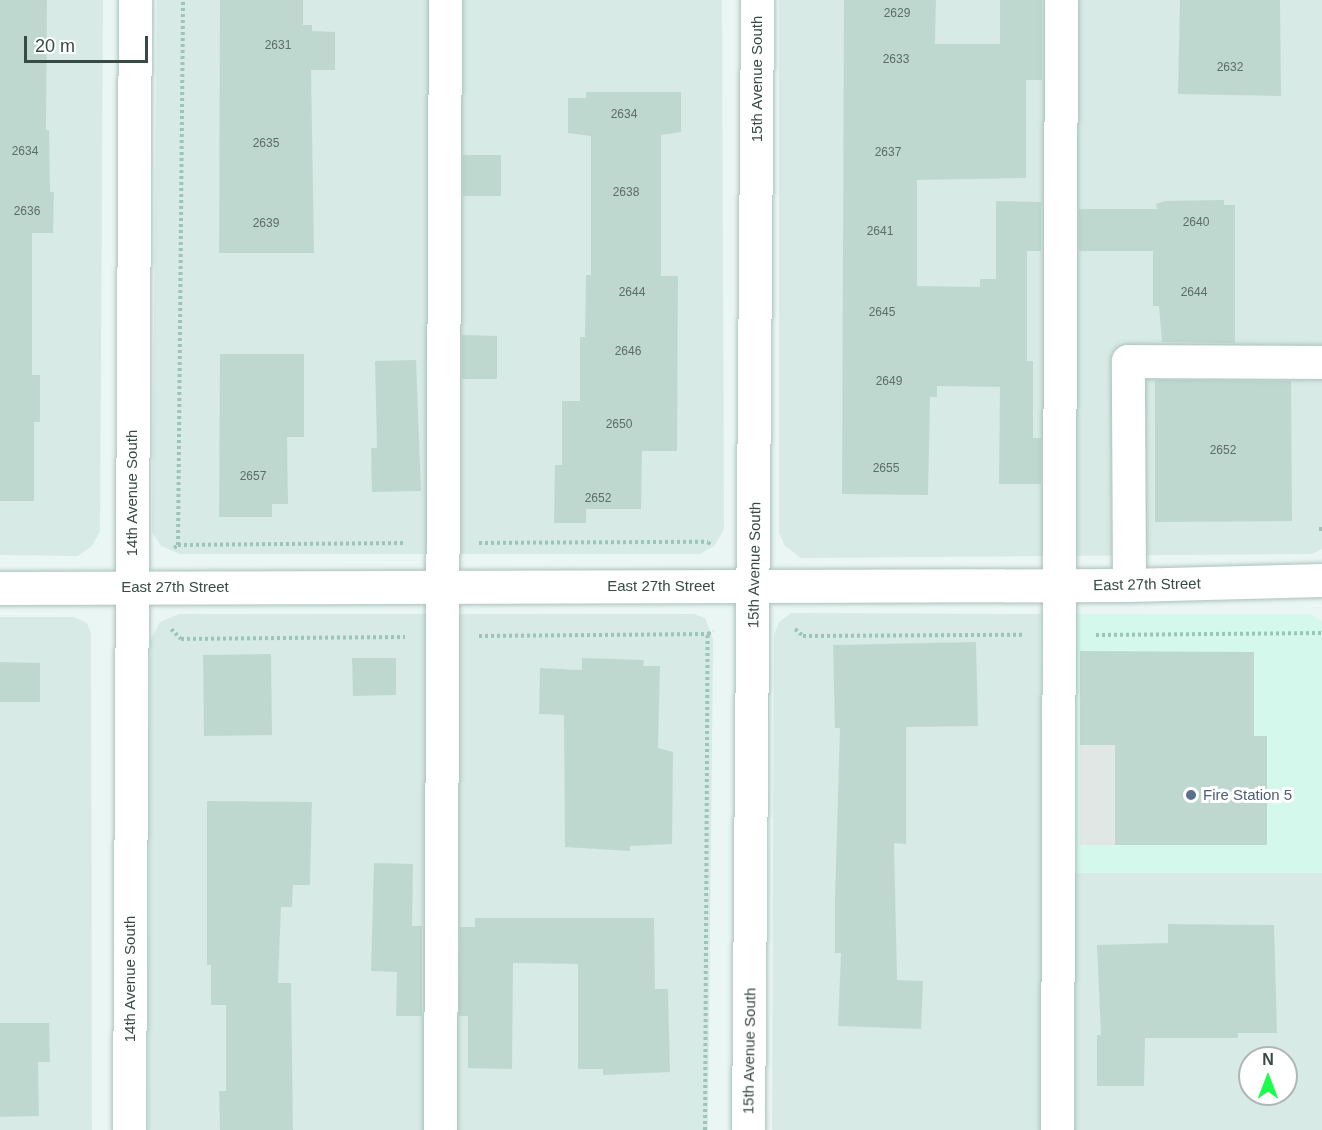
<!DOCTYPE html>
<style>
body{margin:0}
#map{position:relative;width:1322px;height:1130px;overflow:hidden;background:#eaf6f3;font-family:Helvetica,sans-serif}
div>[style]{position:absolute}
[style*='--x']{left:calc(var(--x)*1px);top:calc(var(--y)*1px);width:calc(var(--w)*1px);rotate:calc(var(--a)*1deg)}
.residential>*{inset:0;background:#d7eae5}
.commercial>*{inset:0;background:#d4f8eb}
.parking>*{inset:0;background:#e1e7e5}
.building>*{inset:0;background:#bed8d0}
.path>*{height:4px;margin-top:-2px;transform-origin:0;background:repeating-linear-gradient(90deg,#9cc5b9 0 3px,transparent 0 6px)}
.roads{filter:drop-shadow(0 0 2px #abc2bc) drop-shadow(0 0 2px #abc2bc)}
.minor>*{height:33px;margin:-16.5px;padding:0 16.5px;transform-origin:16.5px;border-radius:16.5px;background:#fff}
.dots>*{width:16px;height:16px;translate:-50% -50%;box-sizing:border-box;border:3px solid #fff;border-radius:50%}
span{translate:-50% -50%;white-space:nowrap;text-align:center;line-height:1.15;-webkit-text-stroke:6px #fff;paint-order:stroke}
.number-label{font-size:12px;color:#596e67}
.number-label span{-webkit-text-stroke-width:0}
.street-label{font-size:15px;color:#374a44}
.service-label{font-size:15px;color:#4e5e75}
.left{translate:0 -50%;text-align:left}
.north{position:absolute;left:1238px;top:1046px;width:60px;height:60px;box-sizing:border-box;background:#fff;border:2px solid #afb7b4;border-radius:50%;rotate:0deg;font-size:16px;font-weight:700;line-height:24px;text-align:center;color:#374a44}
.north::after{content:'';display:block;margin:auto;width:21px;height:27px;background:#17ff4a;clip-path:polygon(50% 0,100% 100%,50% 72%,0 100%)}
.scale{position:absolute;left:24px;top:36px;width:124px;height:27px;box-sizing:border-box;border:3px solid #374a44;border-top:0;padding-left:8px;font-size:18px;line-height:21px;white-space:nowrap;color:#374a44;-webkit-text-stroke:4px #fff;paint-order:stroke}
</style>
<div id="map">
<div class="residential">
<i style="clip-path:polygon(0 0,103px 0,100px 531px,92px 546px,78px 556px,0 555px)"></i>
<i style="clip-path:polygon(157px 0,722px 0,724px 529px,715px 545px,700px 554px,180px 554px,161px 546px,152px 532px)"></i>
<i style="clip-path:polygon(779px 0,1322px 0,1322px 549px,1312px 554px,801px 558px,785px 546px,779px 533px)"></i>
<i style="clip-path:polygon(evenodd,791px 613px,1040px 614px,1044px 873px,1322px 873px,1322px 1130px,772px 1130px,774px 635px,779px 622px,791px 613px,1250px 1058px,1286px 1058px,1286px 1094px,1250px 1094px,1250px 1058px)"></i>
<i style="clip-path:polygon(179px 614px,694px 614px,705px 618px,713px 639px,708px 1130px,148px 1130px,150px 641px,160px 622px)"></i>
<i style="clip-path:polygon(0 617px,74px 617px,87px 623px,91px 634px,92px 1130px,0 1130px)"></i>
</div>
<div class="commercial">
<i style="clip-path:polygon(1040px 614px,1311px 614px,1322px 621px,1322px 873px,1044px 873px)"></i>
</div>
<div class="parking">
<i style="clip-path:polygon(1080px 745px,1115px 745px,1115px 845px,1080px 845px)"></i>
</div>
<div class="building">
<i style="clip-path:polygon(0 0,47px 0,46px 130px,49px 130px,50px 192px,54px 192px,53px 233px,32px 233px,32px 375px,40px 375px,40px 422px,34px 422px,34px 501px,0 501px)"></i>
<i style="clip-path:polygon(220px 0,303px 0,303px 25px,312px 25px,312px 31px,335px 32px,335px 70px,311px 70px,314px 253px,219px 253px)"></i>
<i style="clip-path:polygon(844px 0,936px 0,935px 44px,1000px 44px,1000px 0,1042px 0,1042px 80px,1026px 80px,1026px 178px,917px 180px,917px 286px,980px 287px,980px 279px,996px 279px,996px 201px,1041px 202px,1041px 251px,1027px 251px,1027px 361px,1033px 361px,1033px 438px,1041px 438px,1041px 484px,999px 484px,1000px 387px,937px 386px,937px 397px,930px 397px,928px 495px,842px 494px)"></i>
<i style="clip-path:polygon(1180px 0,1280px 0,1281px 96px,1178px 94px)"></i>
<i style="clip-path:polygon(586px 92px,681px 92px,681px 132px,661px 135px,661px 276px,678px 276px,677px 451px,642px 451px,641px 509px,586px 509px,586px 523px,554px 523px,555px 465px,562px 465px,562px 401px,580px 401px,580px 337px,585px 337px,586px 275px,591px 275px,591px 136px,568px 133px,568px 98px,586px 98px)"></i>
<i style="clip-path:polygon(463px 155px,501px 155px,501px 196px,463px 196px)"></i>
<i style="clip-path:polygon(1224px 200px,1224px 205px,1235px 205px,1235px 343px,1162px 342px,1159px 306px,1153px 306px,1153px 251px,1079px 251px,1079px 209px,1157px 209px,1156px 204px,1165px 201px)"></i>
<i style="clip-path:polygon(462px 335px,497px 336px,497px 379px,462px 379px)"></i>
<i style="clip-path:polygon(220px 354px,304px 354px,304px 437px,287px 437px,288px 504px,272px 504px,272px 517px,219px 517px)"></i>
<i style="clip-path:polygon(416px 360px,421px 491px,372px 492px,371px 448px,377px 448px,375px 361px)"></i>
<i style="clip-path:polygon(1162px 380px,1291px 381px,1292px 521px,1155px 522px,1155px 381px)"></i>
<i style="clip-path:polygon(976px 642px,978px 726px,906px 727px,906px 844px,894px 843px,897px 980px,923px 981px,921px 1029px,838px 1026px,841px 953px,835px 953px,835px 898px,840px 728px,835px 728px,833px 645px)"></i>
<i style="clip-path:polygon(1080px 651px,1254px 652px,1254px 736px,1267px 736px,1267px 845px,1115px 845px,1115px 745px,1080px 745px)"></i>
<i style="clip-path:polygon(271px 654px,272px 735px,204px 736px,203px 655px)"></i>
<i style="clip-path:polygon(352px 658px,396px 658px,396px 695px,353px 696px)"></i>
<i style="clip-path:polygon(582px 658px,644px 660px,643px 666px,660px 666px,658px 748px,673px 752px,672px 844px,630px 846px,630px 851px,565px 847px,564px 715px,539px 714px,540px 668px,582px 670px)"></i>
<i style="clip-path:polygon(0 662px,40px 663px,40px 702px,0 702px)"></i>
<i style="clip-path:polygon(207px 801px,312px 802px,310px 885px,293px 885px,292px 907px,281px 907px,278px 983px,291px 983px,293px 1130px,220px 1130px,219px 1091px,226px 1091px,226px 1005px,211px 1005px,211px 965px,207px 965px)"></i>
<i style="clip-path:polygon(374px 863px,413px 864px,412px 926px,422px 926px,422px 1016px,396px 1016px,397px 972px,371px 971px)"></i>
<i style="clip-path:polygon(475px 918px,654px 918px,655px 989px,668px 989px,670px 1072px,603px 1075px,603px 1069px,578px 1069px,578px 964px,513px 963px,512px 1069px,468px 1068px,468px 1016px,459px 1016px,460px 927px,475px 927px)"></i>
<i style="clip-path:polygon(1168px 924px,1274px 925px,1277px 1033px,1238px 1033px,1238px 1038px,1145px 1038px,1144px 1086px,1097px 1086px,1097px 1035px,1101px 1035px,1097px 945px,1168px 943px)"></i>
<i style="clip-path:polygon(0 1023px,49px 1023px,50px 1062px,38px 1062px,39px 1116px,0 1117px)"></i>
</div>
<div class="path">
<i style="--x:1319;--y:529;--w:3;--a:0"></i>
<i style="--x:479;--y:543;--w:229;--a:-0.3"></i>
<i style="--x:708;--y:542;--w:6;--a:51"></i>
<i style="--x:178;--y:545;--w:228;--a:-0.5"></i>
<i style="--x:174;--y:548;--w:5;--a:-37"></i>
<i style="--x:178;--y:545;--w:545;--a:-89.47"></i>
<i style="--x:171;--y:629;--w:14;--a:45"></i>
<i style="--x:181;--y:639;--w:224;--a:-0.5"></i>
<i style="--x:795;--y:629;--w:11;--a:41"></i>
<i style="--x:803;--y:636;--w:219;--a:-0.3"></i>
<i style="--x:1096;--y:635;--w:226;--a:-0.5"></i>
<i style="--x:479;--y:636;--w:229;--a:-0.5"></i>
<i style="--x:708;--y:634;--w:6;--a:-31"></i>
<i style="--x:705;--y:1130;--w:496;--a:-89.7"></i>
</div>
<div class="roads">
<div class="minor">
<i style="--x:1129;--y:585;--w:224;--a:-90.3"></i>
<i style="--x:1128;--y:361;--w:194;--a:0.3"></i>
<i style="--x:0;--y:588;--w:1129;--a:-0.15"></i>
<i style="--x:1129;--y:585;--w:193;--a:-1.5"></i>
<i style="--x:129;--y:1130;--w:1130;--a:-89.7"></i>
<i style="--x:440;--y:1130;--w:1130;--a:-89.75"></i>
<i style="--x:748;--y:1130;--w:1130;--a:-89.54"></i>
<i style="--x:1057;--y:1130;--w:1130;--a:-89.8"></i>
</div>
</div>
<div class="dots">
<i style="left:1191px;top:795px;background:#5c6f8a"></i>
</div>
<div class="number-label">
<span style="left:897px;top:14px">2629</span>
<span style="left:278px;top:46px">2631</span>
<span style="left:896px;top:60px">2633</span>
<span style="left:1230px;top:68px">2632</span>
<span style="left:624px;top:115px">2634</span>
<span style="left:266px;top:144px">2635</span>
<span style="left:25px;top:152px">2634</span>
<span style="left:888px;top:153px">2637</span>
<span style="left:626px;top:193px">2638</span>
<span style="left:27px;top:212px">2636</span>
<span style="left:1196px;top:223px">2640</span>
<span style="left:266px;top:224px">2639</span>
<span style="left:880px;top:232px">2641</span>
<span style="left:632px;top:293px">2644</span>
<span style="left:1194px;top:293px">2644</span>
<span style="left:882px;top:313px">2645</span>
<span style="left:628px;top:352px">2646</span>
<span style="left:889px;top:382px">2649</span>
<span style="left:619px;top:425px">2650</span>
<span style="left:1223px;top:451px">2652</span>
<span style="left:886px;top:469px">2655</span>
<span style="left:253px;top:477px">2657</span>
<span style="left:598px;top:499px">2652</span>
</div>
<div class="street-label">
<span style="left:757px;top:79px;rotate:-90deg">15th Avenue South</span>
<span style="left:132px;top:493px;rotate:-90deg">14th Avenue South</span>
<span style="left:754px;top:565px;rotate:-89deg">15th Avenue South</span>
<span style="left:1147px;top:584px;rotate:-1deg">East 27th Street</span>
<span style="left:661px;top:586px">East 27th Street</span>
<span style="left:175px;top:587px">East 27th Street</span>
<span style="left:130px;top:979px;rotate:-90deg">14th Avenue South</span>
<span style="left:749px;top:1051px;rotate:-89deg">15th Avenue South</span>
</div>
<div class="service-label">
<span class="left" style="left:1203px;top:795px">Fire Station 5</span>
</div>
<div class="north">N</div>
<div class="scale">20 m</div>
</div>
